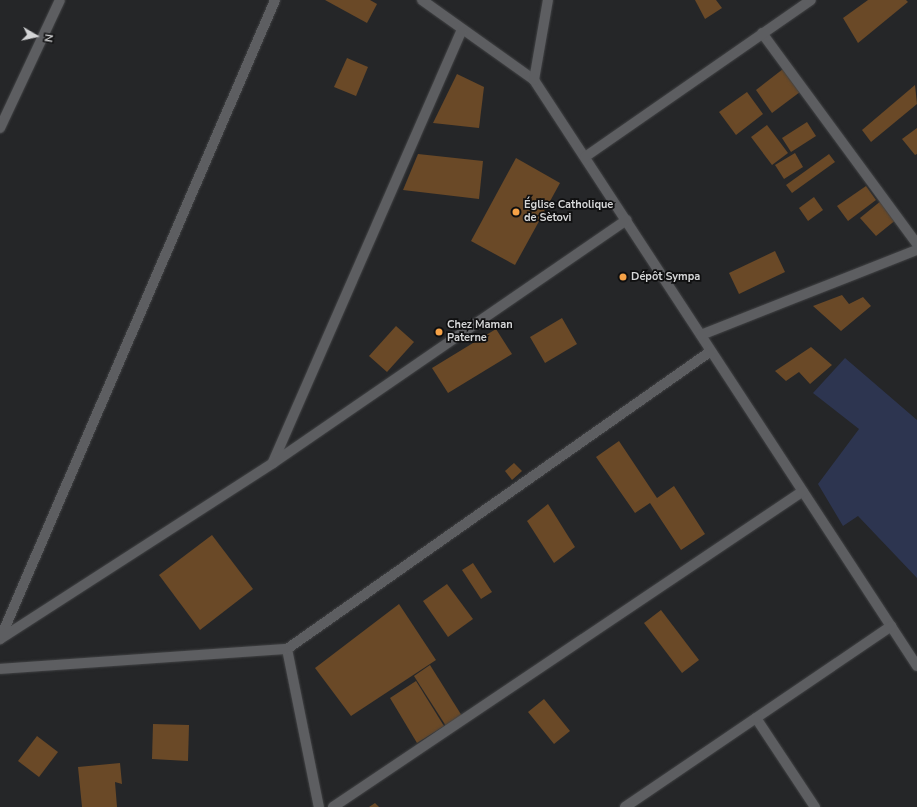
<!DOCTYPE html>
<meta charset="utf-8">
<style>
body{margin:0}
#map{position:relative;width:917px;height:807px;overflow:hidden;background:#252628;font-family:"Nunito Sans",sans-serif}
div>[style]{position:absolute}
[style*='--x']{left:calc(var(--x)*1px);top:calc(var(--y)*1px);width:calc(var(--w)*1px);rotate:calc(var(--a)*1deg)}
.green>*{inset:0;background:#2d3550}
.building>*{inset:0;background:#6a4927}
.roads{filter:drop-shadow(0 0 1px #414244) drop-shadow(0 0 1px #414244)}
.street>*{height:10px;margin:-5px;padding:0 5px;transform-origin:5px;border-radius:5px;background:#5d5e61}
.dots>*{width:11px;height:11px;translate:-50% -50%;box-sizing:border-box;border:2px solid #0f0f10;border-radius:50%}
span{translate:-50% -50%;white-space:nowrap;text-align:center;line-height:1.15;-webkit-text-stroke:3.5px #0f0f10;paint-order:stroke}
.poi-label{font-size:11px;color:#d4d5d6;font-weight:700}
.left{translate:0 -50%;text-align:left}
.north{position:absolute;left:16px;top:16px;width:40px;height:40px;-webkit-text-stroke:3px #0f0f10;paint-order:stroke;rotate:99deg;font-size:11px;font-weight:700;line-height:16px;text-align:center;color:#d4d5d6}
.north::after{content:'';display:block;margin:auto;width:14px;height:18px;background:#d4d5d6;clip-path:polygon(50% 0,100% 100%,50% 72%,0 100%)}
</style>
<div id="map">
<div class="green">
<i style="clip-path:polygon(845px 358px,917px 420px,917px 578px,858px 516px,843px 526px,818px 484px,859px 429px,813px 393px)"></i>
</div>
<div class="building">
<i style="clip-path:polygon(325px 0,370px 0,377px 4px,367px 23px)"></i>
<i style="clip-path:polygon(695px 0,716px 0,722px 8px,705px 19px)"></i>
<i style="clip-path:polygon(868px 0,906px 0,908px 2px,858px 43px,843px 18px)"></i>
<i style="clip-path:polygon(347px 58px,368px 67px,356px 96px,334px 87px)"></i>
<i style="clip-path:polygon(783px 69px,800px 92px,772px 113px,756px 90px)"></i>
<i style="clip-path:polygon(457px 74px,484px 87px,479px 128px,433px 123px)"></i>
<i style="clip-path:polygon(915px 85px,917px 104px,871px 142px,862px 130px)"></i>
<i style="clip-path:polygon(747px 92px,763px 114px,736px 135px,719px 112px)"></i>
<i style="clip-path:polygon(807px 122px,816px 136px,791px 152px,782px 138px)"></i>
<i style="clip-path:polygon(767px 125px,788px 153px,772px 165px,751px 137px)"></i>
<i style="clip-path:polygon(917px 128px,917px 154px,915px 155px,902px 139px)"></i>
<i style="clip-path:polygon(795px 153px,803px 167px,784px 179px,775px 165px)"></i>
<i style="clip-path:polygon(418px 154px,483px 161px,479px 199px,403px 190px)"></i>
<i style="clip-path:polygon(829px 154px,835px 162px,792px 193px,786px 185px)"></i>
<i style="clip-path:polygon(516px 158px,560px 183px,515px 265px,471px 241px)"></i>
<i style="clip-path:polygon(866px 186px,876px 200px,848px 221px,837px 206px)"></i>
<i style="clip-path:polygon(814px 197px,823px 210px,808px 221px,799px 208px)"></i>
<i style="clip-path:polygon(882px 200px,897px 219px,876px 236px,860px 218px)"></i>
<i style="clip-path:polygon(775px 251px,785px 272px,739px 294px,729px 273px)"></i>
<i style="clip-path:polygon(842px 295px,849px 304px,863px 297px,871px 306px,841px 331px,813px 306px)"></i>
<i style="clip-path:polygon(562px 318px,577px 344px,545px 363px,530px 337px)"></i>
<i style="clip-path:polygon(396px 326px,414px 342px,387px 372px,369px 356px)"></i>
<i style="clip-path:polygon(496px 329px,512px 354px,448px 393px,432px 368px)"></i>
<i style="clip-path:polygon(811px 347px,832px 365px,810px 384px,799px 372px,786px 381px,775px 371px)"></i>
<i style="clip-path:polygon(619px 441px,657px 498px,674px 486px,705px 534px,681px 550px,650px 503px,635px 513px,596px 457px)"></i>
<i style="clip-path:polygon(514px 463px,522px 471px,512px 480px,505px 471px)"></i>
<i style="clip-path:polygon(548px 504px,575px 547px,554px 563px,527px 521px)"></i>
<i style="clip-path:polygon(212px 535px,253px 589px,200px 630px,159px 575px)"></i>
<i style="clip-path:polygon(473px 563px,492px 592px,481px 599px,462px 570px)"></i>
<i style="clip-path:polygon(447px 584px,473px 619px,448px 637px,423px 601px)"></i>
<i style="clip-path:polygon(399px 604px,436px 660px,351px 716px,315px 668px)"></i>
<i style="clip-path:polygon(661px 610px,699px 660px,682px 673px,644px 623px)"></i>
<i style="clip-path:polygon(430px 665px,462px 716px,446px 726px,414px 676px)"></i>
<i style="clip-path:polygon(416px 681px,444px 726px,417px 743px,390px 698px)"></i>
<i style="clip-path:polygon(544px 699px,570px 731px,554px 744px,528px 712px)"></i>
<i style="clip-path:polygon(153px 724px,189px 725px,188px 761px,152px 759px)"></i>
<i style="clip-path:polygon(37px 736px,58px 752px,39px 777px,18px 761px)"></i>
<i style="clip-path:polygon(120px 763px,122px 784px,115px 782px,117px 807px,82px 807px,78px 767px)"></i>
<i style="clip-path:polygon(375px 803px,379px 807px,369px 807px)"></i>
</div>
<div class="roads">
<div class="street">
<i style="--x:422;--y:0;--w:138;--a:35.5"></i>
<i style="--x:534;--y:80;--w:700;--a:56.83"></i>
<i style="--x:762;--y:33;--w:262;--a:53.7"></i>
<i style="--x:534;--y:80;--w:81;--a:-80.1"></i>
<i style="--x:0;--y:128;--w:141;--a:-64.9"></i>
<i style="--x:585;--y:157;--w:275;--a:-34.8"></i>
<i style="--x:701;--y:335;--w:232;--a:-21.5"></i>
<i style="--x:273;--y:462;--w:472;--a:-66.4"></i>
<i style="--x:0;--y:639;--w:325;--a:-32.8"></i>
<i style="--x:273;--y:463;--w:429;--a:-34.5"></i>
<i style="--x:0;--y:639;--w:696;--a:-66.71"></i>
<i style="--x:287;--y:649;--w:161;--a:78.6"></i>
<i style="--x:0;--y:669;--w:288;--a:-4"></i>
<i style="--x:287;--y:649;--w:518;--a:-35.1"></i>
<i style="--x:756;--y:718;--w:107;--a:56.5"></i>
<i style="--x:333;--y:807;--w:566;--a:-33.91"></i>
<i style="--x:625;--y:807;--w:322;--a:-34.2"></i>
</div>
</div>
<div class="dots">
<i style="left:516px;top:212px;background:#f6a247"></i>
<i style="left:623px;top:277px;background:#f6a247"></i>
<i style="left:439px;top:332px;background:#f6a247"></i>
</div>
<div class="poi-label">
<span class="left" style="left:524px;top:212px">Église Catholique<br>de Sètovi</span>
<span class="left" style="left:631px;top:277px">Dépôt Sympa</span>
<span class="left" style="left:447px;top:332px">Chez Maman<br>Paterne</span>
</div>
<div class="north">N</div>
</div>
